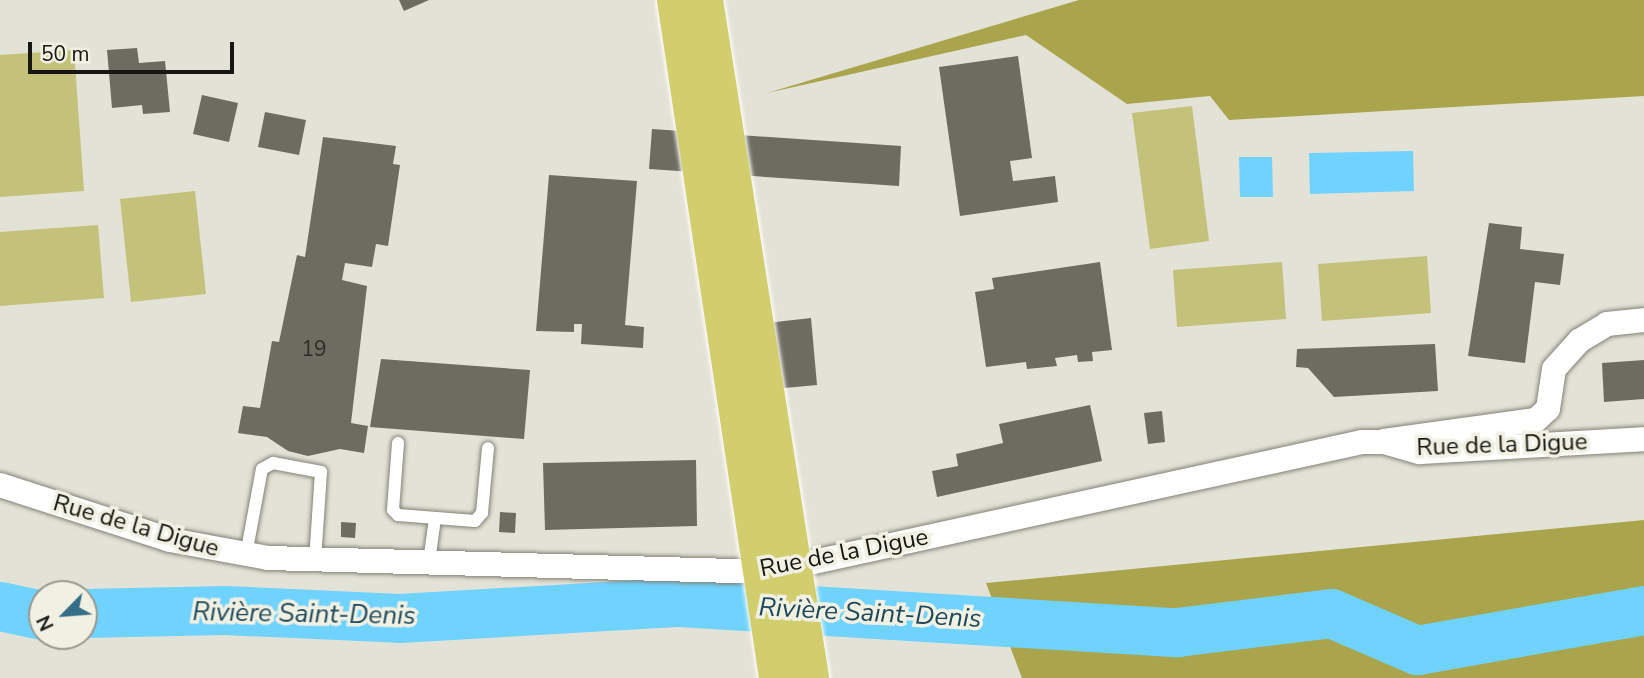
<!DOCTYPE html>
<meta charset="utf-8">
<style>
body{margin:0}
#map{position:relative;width:1644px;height:678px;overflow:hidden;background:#e3e2d6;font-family:"Nunito Sans",sans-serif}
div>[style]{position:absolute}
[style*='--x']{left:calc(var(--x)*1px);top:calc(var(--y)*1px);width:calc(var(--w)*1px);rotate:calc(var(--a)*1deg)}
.green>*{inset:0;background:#c4c17a}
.forest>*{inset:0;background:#aaa54c}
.water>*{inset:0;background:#70d2fe}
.river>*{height:49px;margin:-24.5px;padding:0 24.5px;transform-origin:24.5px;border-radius:24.5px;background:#70d2fe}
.building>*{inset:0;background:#6c6c61}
.roads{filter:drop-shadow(0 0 2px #828277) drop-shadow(0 0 2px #828277)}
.service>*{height:12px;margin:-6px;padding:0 6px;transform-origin:6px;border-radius:6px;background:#fff}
.minor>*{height:24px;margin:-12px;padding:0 12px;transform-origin:12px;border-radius:12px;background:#fff}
.bridges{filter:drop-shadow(0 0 2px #fff) drop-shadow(0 0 2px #fff)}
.primary-bridge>*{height:38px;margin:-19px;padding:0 19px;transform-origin:19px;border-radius:19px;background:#d3ce6d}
span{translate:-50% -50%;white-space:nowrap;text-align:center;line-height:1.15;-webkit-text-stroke:7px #f0f0e3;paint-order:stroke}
.number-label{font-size:21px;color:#2c2c26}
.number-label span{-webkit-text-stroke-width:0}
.street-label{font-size:24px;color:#161612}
.water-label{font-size:26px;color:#1d485a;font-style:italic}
.north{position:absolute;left:28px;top:580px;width:70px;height:70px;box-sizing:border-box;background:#f0f0e3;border:2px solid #99998f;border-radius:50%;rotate:245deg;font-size:19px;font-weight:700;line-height:28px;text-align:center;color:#161612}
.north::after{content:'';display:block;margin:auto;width:24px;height:32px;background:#356e88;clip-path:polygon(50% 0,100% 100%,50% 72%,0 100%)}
.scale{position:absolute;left:28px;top:42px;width:206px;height:32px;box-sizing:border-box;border:4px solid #161612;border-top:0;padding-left:9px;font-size:21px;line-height:24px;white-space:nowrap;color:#161612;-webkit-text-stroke:5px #f0f0e3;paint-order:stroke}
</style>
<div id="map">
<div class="green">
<i style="clip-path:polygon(74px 50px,84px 191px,0 197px,0 55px)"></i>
<i style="clip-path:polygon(1192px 106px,1209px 241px,1150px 249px,1132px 113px)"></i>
<i style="clip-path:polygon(195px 191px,206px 294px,131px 302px,120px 199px)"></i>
<i style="clip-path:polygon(98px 225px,104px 298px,0 306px,0 232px)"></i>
<i style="clip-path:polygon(1427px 256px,1431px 313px,1322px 321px,1318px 264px)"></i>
<i style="clip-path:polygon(1282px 262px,1286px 319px,1177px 327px,1173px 270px)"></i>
</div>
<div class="forest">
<i style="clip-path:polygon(1079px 0,1644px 0,1644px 96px,1229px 120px,1210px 96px,1127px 104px,1026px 35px,767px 93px)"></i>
<i style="clip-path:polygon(1644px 520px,1644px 678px,1022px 678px,986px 583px)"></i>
</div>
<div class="water">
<i style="clip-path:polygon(1413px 151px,1414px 191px,1310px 194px,1309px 153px)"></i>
<i style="clip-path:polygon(1239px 157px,1272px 157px,1273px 197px,1240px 197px)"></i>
</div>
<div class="river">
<i style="--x:0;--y:606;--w:43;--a:12.1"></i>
<i style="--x:84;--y:613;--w:141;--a:-1.2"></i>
<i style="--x:225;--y:610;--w:174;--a:2.6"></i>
<i style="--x:399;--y:618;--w:281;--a:-3.3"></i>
<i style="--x:680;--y:602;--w:498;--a:3.5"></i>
<i style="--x:1177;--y:632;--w:155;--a:-7"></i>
<i style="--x:1331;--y:613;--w:94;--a:23.3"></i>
<i style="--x:1417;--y:650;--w:230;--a:-10"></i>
</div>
<div class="building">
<i style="clip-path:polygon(399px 0,429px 0,404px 11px)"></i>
<i style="clip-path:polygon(137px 48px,139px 63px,165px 61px,170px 112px,143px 114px,142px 105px,112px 108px,107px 50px)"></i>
<i style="clip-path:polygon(1018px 56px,1032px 158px,1010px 161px,1013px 181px,1055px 176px,1058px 202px,960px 216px,939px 67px)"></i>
<i style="clip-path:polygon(202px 95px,238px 103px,229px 142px,193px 134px)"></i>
<i style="clip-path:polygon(265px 112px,306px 120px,299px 155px,258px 147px)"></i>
<i style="clip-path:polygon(652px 129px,901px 146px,899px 186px,649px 169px)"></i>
<i style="clip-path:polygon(323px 137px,396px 146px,393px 164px,400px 165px,388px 246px,376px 244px,372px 267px,345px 263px,342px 280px,367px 286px,351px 423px,368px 426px,364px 453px,340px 449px,308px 456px,288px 451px,267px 437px,238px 433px,243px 406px,260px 408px,272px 341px,279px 342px,297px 255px,305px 257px)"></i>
<i style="clip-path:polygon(549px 175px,637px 181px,625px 325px,644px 327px,643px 348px,581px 344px,582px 324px,574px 324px,574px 332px,536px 331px)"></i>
<i style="clip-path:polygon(1489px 223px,1522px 227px,1520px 249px,1564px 254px,1560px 285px,1535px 282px,1525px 363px,1468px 356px)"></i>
<i style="clip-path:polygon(1100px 262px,1112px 350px,1092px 352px,1093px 361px,1078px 362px,1077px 355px,1055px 358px,1057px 366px,1027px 369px,1026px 362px,986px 367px,975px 292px,994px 289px,992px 278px)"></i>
<i style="clip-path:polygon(811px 318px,817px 385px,774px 389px,767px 323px)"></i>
<i style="clip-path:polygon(1435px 344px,1438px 391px,1334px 397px,1308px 368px,1296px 367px,1297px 349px)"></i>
<i style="clip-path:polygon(381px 359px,530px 370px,524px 439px,370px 427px)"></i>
<i style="clip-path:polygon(1644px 360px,1644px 399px,1604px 402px,1602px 363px)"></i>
<i style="clip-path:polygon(1090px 405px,1102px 461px,937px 497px,932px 471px,958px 466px,956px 454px,1003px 443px,999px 424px)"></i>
<i style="clip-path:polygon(1162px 411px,1165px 442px,1148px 444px,1144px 413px)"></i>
<i style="clip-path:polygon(696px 460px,697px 526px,545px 530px,543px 463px)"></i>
<i style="clip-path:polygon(500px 512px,516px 513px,515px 533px,499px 532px)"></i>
<i style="clip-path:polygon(341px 522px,356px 523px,355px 538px,341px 537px)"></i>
</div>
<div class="roads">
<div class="service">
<i style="--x:398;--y:443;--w:67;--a:94.3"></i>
<i style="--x:393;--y:510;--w:7;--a:45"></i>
<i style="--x:398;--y:515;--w:77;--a:4.5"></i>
<i style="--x:475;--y:521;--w:11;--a:-49"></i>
<i style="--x:482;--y:513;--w:65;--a:-84.7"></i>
<i style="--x:246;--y:555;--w:87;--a:-79.5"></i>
<i style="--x:262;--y:469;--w:13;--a:-29"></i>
<i style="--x:273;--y:463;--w:49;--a:10.6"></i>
<i style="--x:321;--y:472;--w:87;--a:93.9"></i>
<i style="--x:429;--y:562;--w:44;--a:-82.2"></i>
</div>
<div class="minor">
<i style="--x:1384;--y:441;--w:153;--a:-7.9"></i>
<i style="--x:1536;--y:420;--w:16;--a:-43"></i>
<i style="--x:1548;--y:409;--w:40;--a:-81.5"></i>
<i style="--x:1554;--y:369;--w:38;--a:-48"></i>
<i style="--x:1579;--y:341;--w:33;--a:-31"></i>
<i style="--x:1607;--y:324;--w:37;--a:-6"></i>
<i style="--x:0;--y:485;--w:179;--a:17.9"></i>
<i style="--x:170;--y:540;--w:100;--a:10.4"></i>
<i style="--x:268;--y:558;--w:500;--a:1.6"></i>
<i style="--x:768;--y:572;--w:608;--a:-12.34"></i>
<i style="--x:1362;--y:442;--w:22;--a:0"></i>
<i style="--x:1384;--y:442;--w:37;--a:16"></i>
<i style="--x:1420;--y:452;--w:224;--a:-3.3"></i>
</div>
</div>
<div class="bridges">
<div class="primary-bridge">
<i style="--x:676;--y:0;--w:686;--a:81.44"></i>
<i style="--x:704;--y:0;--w:686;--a:81.11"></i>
</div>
</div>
<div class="number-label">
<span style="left:314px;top:349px">19</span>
</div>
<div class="street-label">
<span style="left:1502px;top:445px;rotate:-2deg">Rue de la Digue</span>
<span style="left:136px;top:526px;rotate:16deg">Rue de la Digue</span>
<span style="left:844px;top:553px;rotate:-11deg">Rue de la Digue</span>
</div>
<div class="water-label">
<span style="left:870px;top:613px;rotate:3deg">Rivière Saint-Denis</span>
<span style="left:304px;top:614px;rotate:1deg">Rivière Saint-Denis</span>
</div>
<div class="north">N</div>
<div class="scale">50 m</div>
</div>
